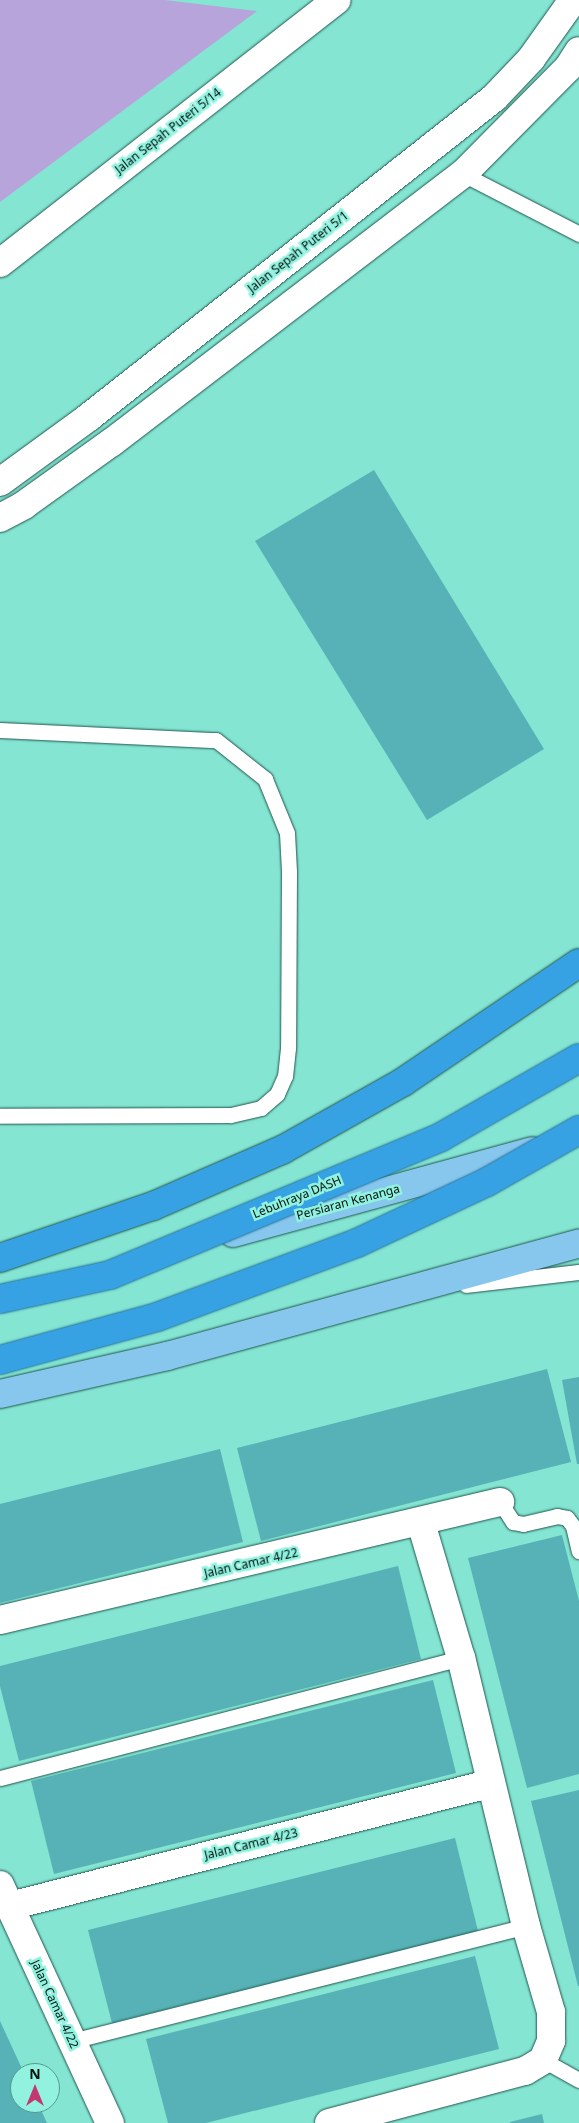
<!DOCTYPE html>
<style>
body{margin:0}
#map{position:relative;width:579px;height:2123px;overflow:hidden;background:#84e5d2;font-family:"Noto Sans",sans-serif}
div>[style]{position:absolute}
[style*='--x']{left:calc(var(--x)*1px);top:calc(var(--y)*1px);width:calc(var(--w)*1px);rotate:calc(var(--a)*1deg)}
.green>*{inset:0;background:#b7a4db}
.building>*{inset:0;background:#56b2b6}
.roads{filter:drop-shadow(0 0 1px #20554c) drop-shadow(0 0 1px #20554c)}
.lane>*{height:15px;margin:-7.5px;padding:0 7.5px;transform-origin:7.5px;border-radius:7.5px;background:#fff}
.street>*{height:28px;margin:-14px;padding:0 14px;transform-origin:14px;border-radius:14px;background:#fff}
.secondary>*{height:28px;margin:-14px;padding:0 14px;transform-origin:14px;border-radius:14px;background:#fff}
.primary>*{height:28px;margin:-14px;padding:0 14px;transform-origin:14px;border-radius:14px;background:#87c7ee}
.highway>*{height:28px;margin:-14px;padding:0 14px;transform-origin:14px;border-radius:14px;background:#37a2e3}
.bridges{filter:drop-shadow(0 0 1px #247098) drop-shadow(0 0 1px #247098)}
.highway-bridge>*{height:28px;margin:-14px;padding:0 14px;transform-origin:14px;border-radius:14px;background:#37a2e3}
span{translate:-50% -50%;white-space:nowrap;text-align:center;line-height:1.15;-webkit-text-stroke:5px #91f2df;paint-order:stroke}
.street-label{font-size:12px;color:#00120e}
.north{position:absolute;left:10px;top:2063px;width:50px;height:50px;box-sizing:border-box;background:#91f2df;border:1px solid #57988b;border-radius:50%;rotate:0deg;font-size:14px;font-weight:700;line-height:20px;text-align:center;color:#00120e}
.north::after{content:'';display:block;margin:auto;width:18px;height:22px;background:#c33870;clip-path:polygon(50% 0,100% 100%,50% 72%,0 100%)}
</style>
<div id="map">
<div class="green">
<i style="clip-path:polygon(0 0,165px 0,257px 11px,0 202px)"></i>
</div>
<div class="building">
<i style="clip-path:polygon(374px 470px,544px 749px,427px 820px,255px 541px)"></i>
<i style="clip-path:polygon(547px 1369px,571px 1462px,261px 1541px,237px 1448px)"></i>
<i style="clip-path:polygon(579px 1377px,579px 1464px,577px 1464px,562px 1380px)"></i>
<i style="clip-path:polygon(220px 1449px,243px 1542px,0 1603px,0 1504px)"></i>
<i style="clip-path:polygon(562px 1535px,579px 1601px,579px 1774px,527px 1788px,468px 1558px)"></i>
<i style="clip-path:polygon(398px 1566px,421px 1659px,19px 1761px,0 1686px,0 1666px)"></i>
<i style="clip-path:polygon(433px 1680px,456px 1773px,54px 1874px,31px 1781px)"></i>
<i style="clip-path:polygon(579px 1790px,579px 1986px,578px 1986px,531px 1801px)"></i>
<i style="clip-path:polygon(455px 1838px,478px 1931px,112px 2023px,88px 1930px)"></i>
<i style="clip-path:polygon(475px 1956px,499px 2049px,206px 2123px,168px 2123px,146px 2039px)"></i>
<i style="clip-path:polygon(0 2021px,24px 2073px,20px 2073px,20px 2103px,38px 2103px,47px 2123px,0 2123px)"></i>
<i style="clip-path:polygon(542px 2114px,544px 2123px,510px 2123px,510px 2122px)"></i>
</div>
<div class="roads">
<div class="lane">
<i style="--x:463;--y:174;--w:131;--a:27.3"></i>
<i style="--x:0;--y:730;--w:216;--a:2.7"></i>
<i style="--x:216;--y:740;--w:63;--a:38.5"></i>
<i style="--x:265;--y:779;--w:58;--a:67.8"></i>
<i style="--x:287;--y:833;--w:39;--a:87"></i>
<i style="--x:289;--y:872;--w:176;--a:90.3"></i>
<i style="--x:288;--y:1048;--w:28;--a:96"></i>
<i style="--x:285;--y:1076;--w:20;--a:114"></i>
<i style="--x:277;--y:1094;--w:21;--a:139"></i>
<i style="--x:261;--y:1108;--w:32;--a:167"></i>
<i style="--x:230;--y:1115;--w:230;--a:179.8"></i>
<i style="--x:466;--y:1285;--w:114;--a:-6.6"></i>
<i style="--x:500;--y:1502;--w:24;--a:57"></i>
<i style="--x:513;--y:1522;--w:10;--a:11"></i>
<i style="--x:523;--y:1524;--w:35;--a:-13"></i>
<i style="--x:557;--y:1516;--w:10;--a:11"></i>
<i style="--x:567;--y:1518;--w:10;--a:53"></i>
<i style="--x:573;--y:1526;--w:26;--a:77"></i>
<i style="--x:0;--y:1778;--w:476;--a:-14.6"></i>
<i style="--x:72;--y:2041;--w:468;--a:-14.2"></i>
<i style="--x:543;--y:2060;--w:41;--a:29.1"></i>
</div>
<div class="street">
<i style="--x:0;--y:263;--w:427;--a:-38"></i>
<i style="--x:0;--y:1620;--w:514;--a:-13.28"></i>
<i style="--x:0;--y:1885;--w:262;--a:65.2"></i>
<i style="--x:10;--y:1906;--w:496;--a:-14.3"></i>
<i style="--x:329;--y:2123;--w:203;--a:-14.9"></i>
<i style="--x:525;--y:2071;--w:21;--a:-31"></i>
<i style="--x:543;--y:2060;--w:21;--a:-67"></i>
<i style="--x:551;--y:2041;--w:29;--a:-90"></i>
<i style="--x:551;--y:2012;--w:90;--a:-106.2"></i>
<i style="--x:526;--y:1926;--w:276;--a:-103.6"></i>
<i style="--x:461;--y:1658;--w:141;--a:-106.5"></i>
</div>
<div class="secondary">
<i style="--x:0;--y:482;--w:110;--a:-36.1"></i>
<i style="--x:89;--y:417;--w:516;--a:-38.23"></i>
<i style="--x:494;--y:98;--w:54;--a:-46.5"></i>
<i style="--x:531;--y:59;--w:72;--a:-54.6"></i>
<i style="--x:0;--y:518;--w:27;--a:-28"></i>
<i style="--x:24;--y:505;--w:108;--a:-35.6"></i>
<i style="--x:112;--y:442;--w:442;--a:-37.4"></i>
<i style="--x:463;--y:174;--w:149;--a:-45.3"></i>
<i style="--x:568;--y:68;--w:20;--a:-57"></i>
</div>
<div class="primary">
<i style="--x:233;--y:1233;--w:310;--a:-15.3"></i>
<i style="--x:0;--y:1394;--w:171;--a:-12.8"></i>
<i style="--x:167;--y:1356;--w:427;--a:-15.3"></i>
</div>
<div class="highway">
<i style="--x:0;--y:1258;--w:162;--a:-18.8"></i>
<i style="--x:153;--y:1206;--w:141;--a:-23.5"></i>
<i style="--x:282;--y:1150;--w:139;--a:-29.3"></i>
<i style="--x:403;--y:1082;--w:212;--a:-34.1"></i>
</div>
</div>
<div class="bridges">
<div class="highway-bridge">
<i style="--x:0;--y:1299;--w:113;--a:-12.3"></i>
<i style="--x:110;--y:1275;--w:359;--a:-22.6"></i>
<i style="--x:441;--y:1137;--w:159;--a:-29.8"></i>
<i style="--x:0;--y:1360;--w:163;--a:-15.3"></i>
<i style="--x:157;--y:1317;--w:213;--a:-20.3"></i>
<i style="--x:357;--y:1243;--w:144;--a:-25.1"></i>
<i style="--x:487;--y:1182;--w:106;--a:-29.5"></i>
</div>
</div>
<div class="street-label">
<span style="left:168px;top:131px;rotate:-38deg">Jalan Sepah Puteri 5/14</span>
<span style="left:298px;top:252px;rotate:-38deg">Jalan Sepah Puteri 5/1</span>
<span style="left:297px;top:1197px;rotate:-22deg">Lebuhraya DASH</span>
<span style="left:348px;top:1202px;rotate:-15deg">Persiaran Kenanga</span>
<span style="left:251px;top:1563px;rotate:-13deg">Jalan Camar 4/22</span>
<span style="left:251px;top:1844px;rotate:-14deg">Jalan Camar 4/23</span>
<span style="left:55px;top:2004px;rotate:65deg">Jalan Camar 4/22</span>
</div>
<div class="north">N</div>
</div>
